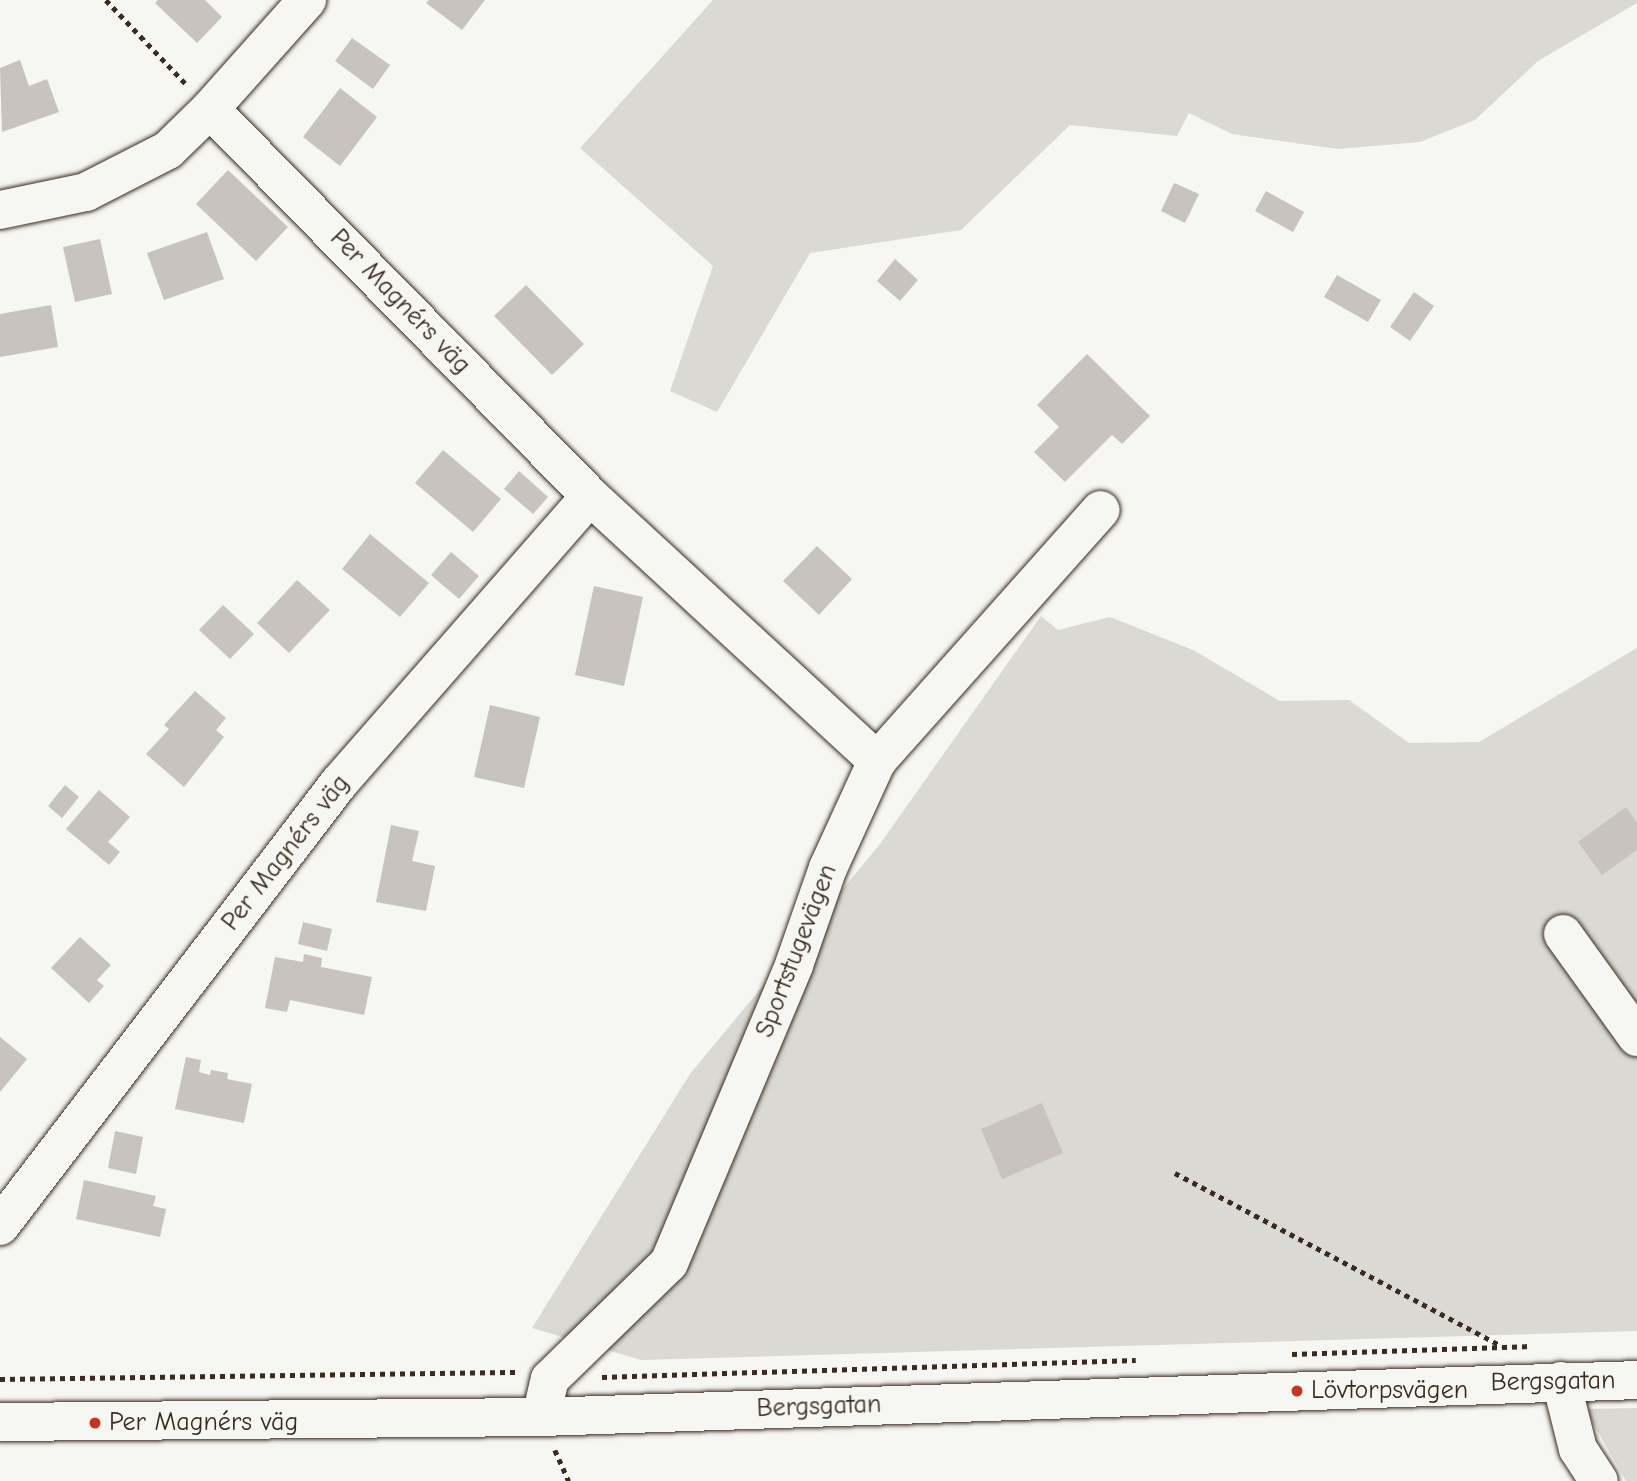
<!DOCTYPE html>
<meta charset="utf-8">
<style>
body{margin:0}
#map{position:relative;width:1637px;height:1481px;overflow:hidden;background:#f6f6f2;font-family:"Comic Neue",sans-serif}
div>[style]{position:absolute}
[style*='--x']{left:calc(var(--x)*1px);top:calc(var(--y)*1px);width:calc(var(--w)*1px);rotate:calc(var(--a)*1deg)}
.green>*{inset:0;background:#dad9d3}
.building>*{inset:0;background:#c8c3be}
.path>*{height:4.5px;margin-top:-2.25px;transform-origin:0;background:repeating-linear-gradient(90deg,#3b2a1e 0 5px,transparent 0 10px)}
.roads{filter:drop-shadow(0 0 2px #3b2a1e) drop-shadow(0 0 2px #3b2a1e)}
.minor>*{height:38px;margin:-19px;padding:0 19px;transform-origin:19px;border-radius:19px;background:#f6f6f2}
.dots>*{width:19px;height:19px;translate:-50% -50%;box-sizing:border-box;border:4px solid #f6f6f2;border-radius:50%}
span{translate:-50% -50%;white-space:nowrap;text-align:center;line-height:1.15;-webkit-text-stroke:6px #f6f6f2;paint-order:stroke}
.street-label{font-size:26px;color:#3b2a1e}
.poi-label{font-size:26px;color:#3b2a1e}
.left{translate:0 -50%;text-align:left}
</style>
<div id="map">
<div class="green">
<i style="clip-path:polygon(713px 0,1637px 0,1637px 3px,1538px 61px,1475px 120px,1420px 142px,1338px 149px,1232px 134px,1189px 113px,1177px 136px,1070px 125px,961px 230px,810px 253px,717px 412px,670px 391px,713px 266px,580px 148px)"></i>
<i style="clip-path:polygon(1041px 616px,1058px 630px,1110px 617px,1193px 650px,1280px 701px,1349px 700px,1409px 743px,1479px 742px,1637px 648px,1637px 1331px,641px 1360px,532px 1328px,690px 1074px,880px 844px)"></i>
<i style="clip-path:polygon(1637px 1408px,1637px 1481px,1626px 1481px,1585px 1409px)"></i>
</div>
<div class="building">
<i style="clip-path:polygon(158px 0,205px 0,222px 17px,197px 43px,155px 3px)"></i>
<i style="clip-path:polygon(429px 0,485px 0,462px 30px,426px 3px)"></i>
<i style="clip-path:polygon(352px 38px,390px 65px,373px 89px,335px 61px)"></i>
<i style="clip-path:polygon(20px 60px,29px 86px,47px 79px,59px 112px,2px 132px,0 68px)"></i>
<i style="clip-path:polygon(340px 88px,377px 117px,340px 166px,303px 137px)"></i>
<i style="clip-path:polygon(228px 170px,288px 227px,256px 261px,196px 204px)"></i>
<i style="clip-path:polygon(1174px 183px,1199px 194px,1185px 223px,1161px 211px)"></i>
<i style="clip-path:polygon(1266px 191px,1304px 212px,1293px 232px,1255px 211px)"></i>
<i style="clip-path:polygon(207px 232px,224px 279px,164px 300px,147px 253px)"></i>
<i style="clip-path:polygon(100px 239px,112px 294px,75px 302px,63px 247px)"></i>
<i style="clip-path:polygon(895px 259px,918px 280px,900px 301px,877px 281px)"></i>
<i style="clip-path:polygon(1337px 275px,1381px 300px,1368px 322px,1324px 297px)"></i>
<i style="clip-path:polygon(526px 285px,584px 344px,552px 375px,494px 316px)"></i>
<i style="clip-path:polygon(1414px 292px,1434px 306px,1410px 341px,1390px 327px)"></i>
<i style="clip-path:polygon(51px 305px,58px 347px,0 357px,0 314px)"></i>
<i style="clip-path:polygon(1087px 354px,1150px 416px,1122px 444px,1112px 435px,1065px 482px,1034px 452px,1059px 427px,1037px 405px)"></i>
<i style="clip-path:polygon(443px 450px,501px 499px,473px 532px,415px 483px)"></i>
<i style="clip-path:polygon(519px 471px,548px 497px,533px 514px,504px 489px)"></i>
<i style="clip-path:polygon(370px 534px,429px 583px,400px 617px,342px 569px)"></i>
<i style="clip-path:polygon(817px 546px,852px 579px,819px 615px,783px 581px)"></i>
<i style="clip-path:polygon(451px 552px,479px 576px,459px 599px,431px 575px)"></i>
<i style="clip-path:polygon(297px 580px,330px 610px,289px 653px,257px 623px)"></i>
<i style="clip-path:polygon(594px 586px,643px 597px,624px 686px,575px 675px)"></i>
<i style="clip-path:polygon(223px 605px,254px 634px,230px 659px,199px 630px)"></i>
<i style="clip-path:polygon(195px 691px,226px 718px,216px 730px,224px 737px,184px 787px,146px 754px,169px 729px,164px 725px)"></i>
<i style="clip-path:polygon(490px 705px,540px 717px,524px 788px,474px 777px)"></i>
<i style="clip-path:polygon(65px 785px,79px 797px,62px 818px,48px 806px)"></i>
<i style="clip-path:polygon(99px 790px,130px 817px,108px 842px,120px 852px,109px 865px,66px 829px)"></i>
<i style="clip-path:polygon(1626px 807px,1637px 823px,1637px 850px,1602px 875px,1578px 842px)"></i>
<i style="clip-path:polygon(391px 825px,419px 831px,412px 861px,435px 866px,426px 911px,376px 902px)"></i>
<i style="clip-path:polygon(303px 922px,332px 929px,327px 951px,298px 944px)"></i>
<i style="clip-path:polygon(80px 937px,111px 965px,97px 980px,104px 986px,89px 1003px,51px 968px)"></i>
<i style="clip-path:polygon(304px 954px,322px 958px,321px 967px,372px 977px,364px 1015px,290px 1000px,287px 1012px,265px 1008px,275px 957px,303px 962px)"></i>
<i style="clip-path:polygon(0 1037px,27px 1059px,0 1092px)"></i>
<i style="clip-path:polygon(186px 1057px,201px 1060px,199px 1072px,210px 1075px,211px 1070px,228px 1073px,227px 1079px,252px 1084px,244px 1123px,175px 1109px)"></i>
<i style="clip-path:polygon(1042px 1103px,1063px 1153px,1002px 1179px,981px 1129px)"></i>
<i style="clip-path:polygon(115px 1131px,143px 1137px,136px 1174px,108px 1168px)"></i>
<i style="clip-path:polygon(84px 1180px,156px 1196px,153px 1206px,166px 1209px,160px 1237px,76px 1219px)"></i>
</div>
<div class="path">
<i style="--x:106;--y:0;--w:117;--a:46.4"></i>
<i style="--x:1175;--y:1173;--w:370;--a:27.9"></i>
<i style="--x:1292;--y:1354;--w:239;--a:-1.9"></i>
<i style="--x:602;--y:1377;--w:534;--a:-1.82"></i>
<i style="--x:0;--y:1379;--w:517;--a:-0.78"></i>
<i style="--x:555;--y:1450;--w:34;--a:66"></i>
</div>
<div class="roads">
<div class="minor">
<i style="--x:210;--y:109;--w:542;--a:45.52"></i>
<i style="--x:590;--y:496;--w:391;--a:42.7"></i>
<i style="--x:0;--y:210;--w:88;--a:-11.8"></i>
<i style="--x:86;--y:192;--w:92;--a:-27.1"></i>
<i style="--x:168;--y:150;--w:59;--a:-44.3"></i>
<i style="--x:210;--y:109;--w:146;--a:-48.3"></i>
<i style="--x:1563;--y:934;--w:127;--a:54.3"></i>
<i style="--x:0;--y:1226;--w:558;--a:-52.58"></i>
<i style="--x:339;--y:783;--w:381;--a:-48.8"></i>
<i style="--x:1561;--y:1381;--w:70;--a:76"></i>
<i style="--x:1578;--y:1449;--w:38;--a:57"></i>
<i style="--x:541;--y:1417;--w:39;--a:-77"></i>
<i style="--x:550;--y:1379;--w:166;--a:-44.3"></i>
<i style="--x:669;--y:1263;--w:323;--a:-67.2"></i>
<i style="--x:794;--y:965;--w:103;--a:-70.7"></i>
<i style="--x:828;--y:868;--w:118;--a:-65.4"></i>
<i style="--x:877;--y:761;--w:336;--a:-48.3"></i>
<i style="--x:0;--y:1422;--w:541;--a:-0.53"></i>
<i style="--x:541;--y:1417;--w:1097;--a:-1.93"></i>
</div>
</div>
<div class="dots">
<i style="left:1297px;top:1391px;background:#c8321e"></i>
<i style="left:95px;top:1423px;background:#c8321e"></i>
</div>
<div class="street-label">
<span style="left:400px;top:302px;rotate:46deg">Per Magnérs väg</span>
<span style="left:286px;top:853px;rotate:-52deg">Per Magnérs väg</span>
<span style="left:797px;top:951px;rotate:-69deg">Sportstugevägen</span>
<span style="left:1553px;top:1382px;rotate:-1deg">Bergsgatan</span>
<span style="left:819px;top:1407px;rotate:-2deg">Bergsgatan</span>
</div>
<div class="poi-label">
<span class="left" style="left:1311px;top:1391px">Lövtorpsvägen</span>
<span class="left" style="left:109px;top:1423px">Per Magnérs väg</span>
</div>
</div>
